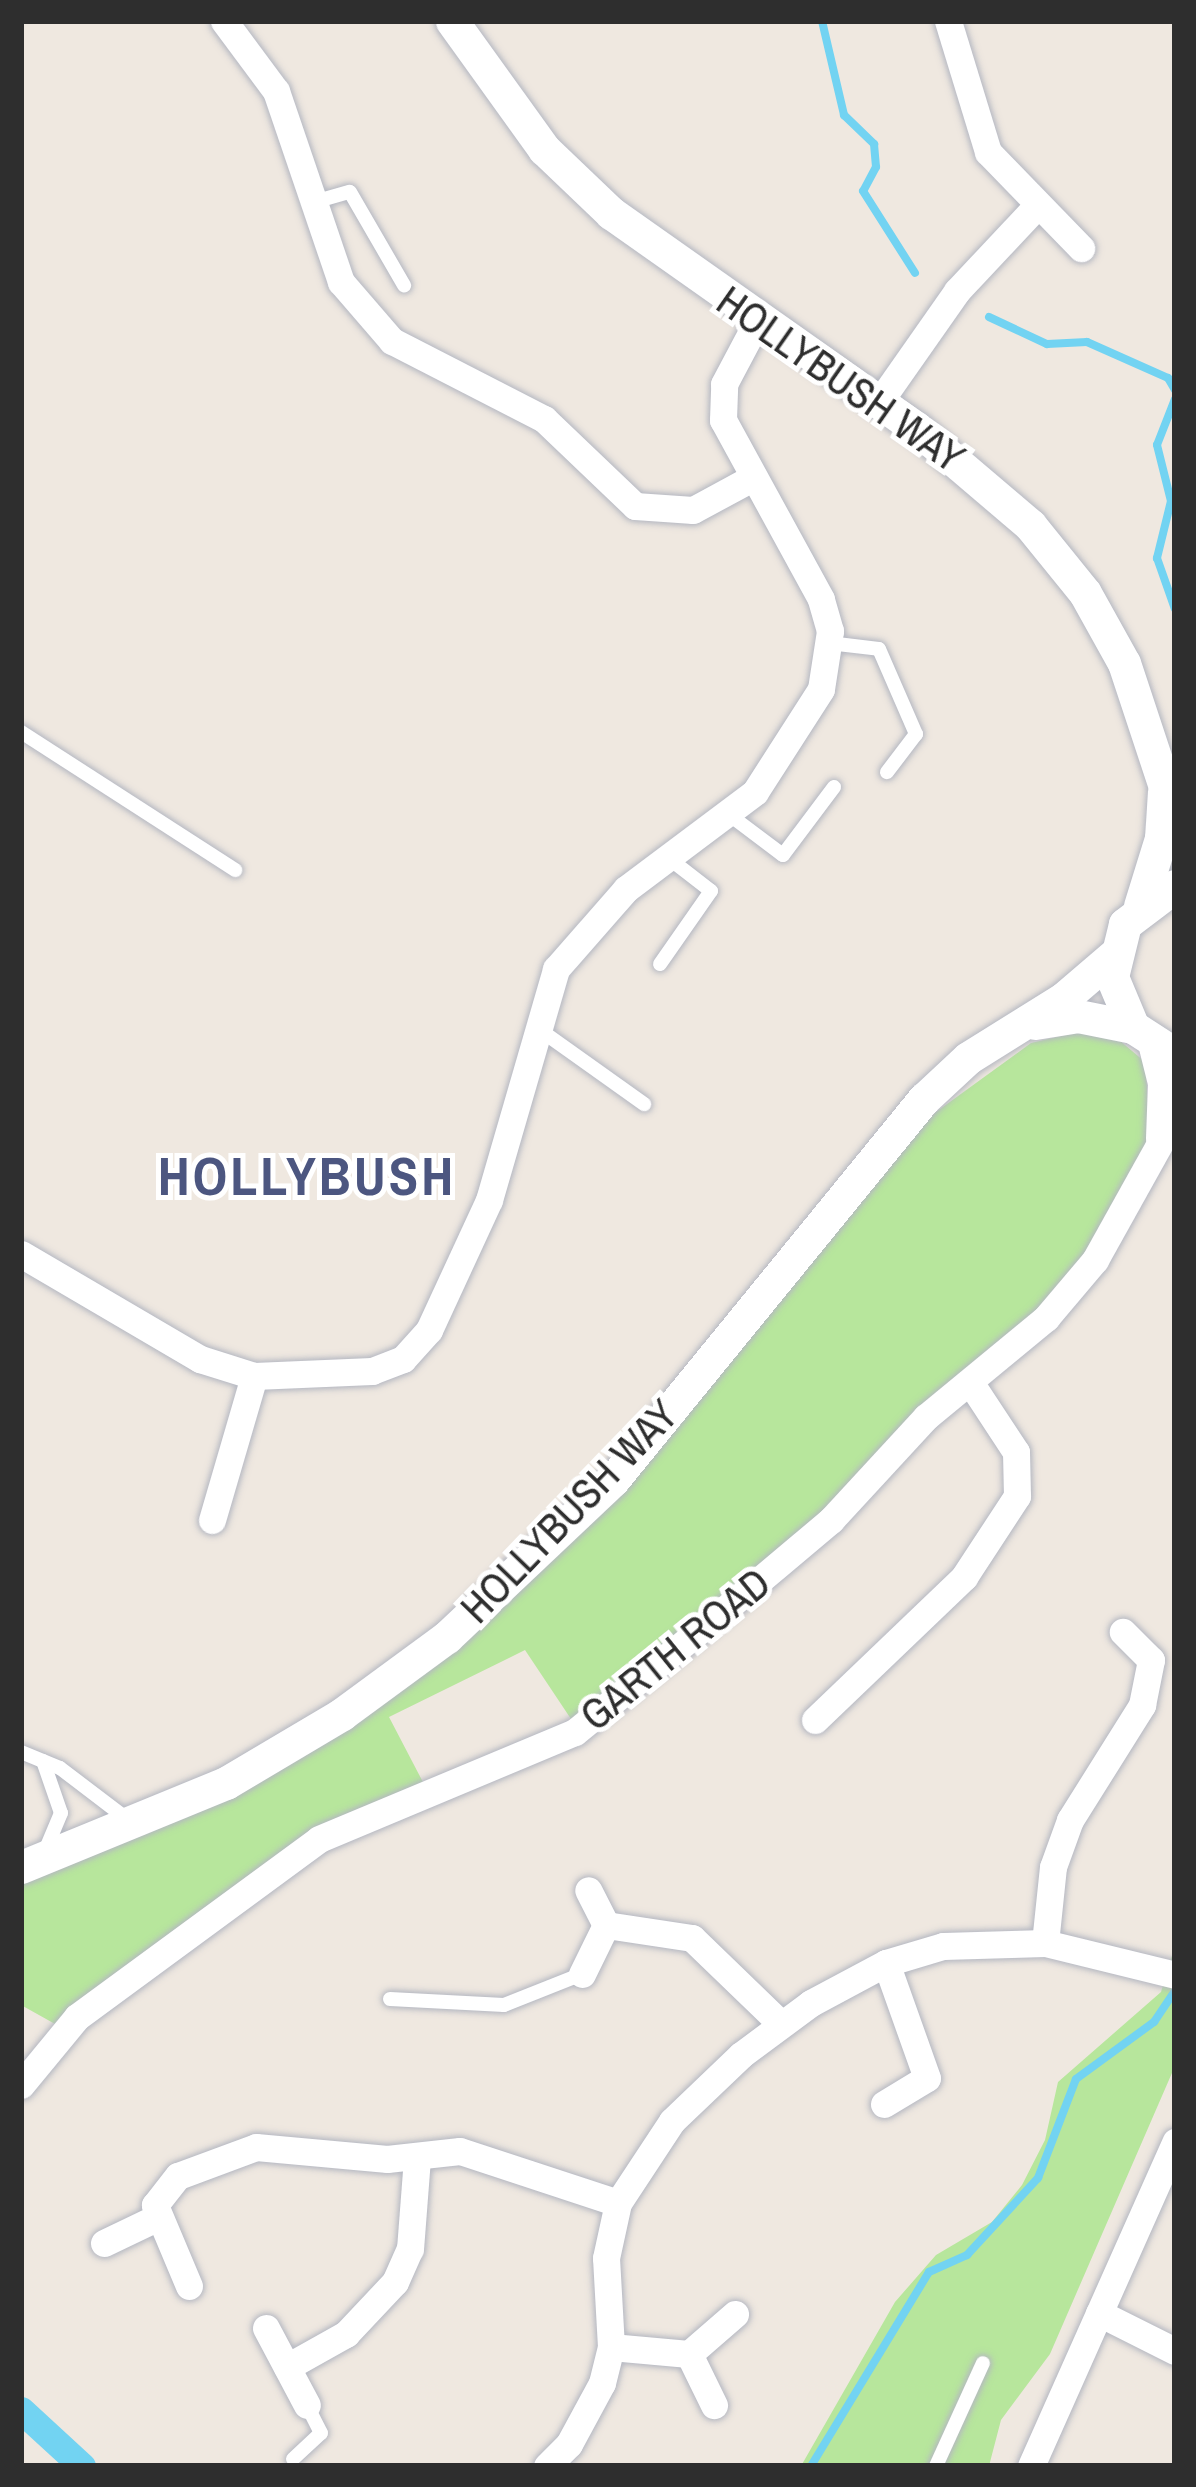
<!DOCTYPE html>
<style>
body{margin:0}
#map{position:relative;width:1196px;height:2487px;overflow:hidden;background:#efe8e0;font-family:"Archivo Narrow",sans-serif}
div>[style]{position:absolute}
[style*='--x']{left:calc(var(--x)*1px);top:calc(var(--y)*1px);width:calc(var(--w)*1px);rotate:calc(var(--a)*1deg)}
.green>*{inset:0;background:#b7e69c}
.stream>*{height:8px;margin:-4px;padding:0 4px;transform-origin:4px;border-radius:4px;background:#72d3f2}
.canal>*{height:27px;margin:-13.5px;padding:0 13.5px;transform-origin:13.5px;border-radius:13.5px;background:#72d3f2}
.roads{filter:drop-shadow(0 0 3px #b4b7c1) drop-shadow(0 0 3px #b4b7c1)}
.service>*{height:14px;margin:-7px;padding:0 7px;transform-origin:7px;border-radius:7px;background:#fff}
.minor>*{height:27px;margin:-13.5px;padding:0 13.5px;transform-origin:13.5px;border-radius:13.5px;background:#fff}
.tertiary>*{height:33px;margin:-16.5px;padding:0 16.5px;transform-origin:16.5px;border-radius:16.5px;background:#fff}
span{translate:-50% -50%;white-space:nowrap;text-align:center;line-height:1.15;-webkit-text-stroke:10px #fff;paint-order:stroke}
.street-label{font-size:42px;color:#2e2e2e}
.district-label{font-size:54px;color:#4c5680;font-weight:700;letter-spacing:3px}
.frame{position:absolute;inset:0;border:24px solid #2e2e2e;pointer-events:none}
</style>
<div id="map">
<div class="green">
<i style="clip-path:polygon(1078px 1032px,1118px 1039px,1145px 1062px,1151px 1142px,1066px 1285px,789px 1542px,577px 1728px,525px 1650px,389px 1717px,425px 1786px,376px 1803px,73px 2034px,21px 2005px,21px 1882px,189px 1814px,424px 1673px,936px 1112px,1031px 1043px)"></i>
<i style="clip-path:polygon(1175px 1946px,1175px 2066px,1050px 2354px,1001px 2420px,989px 2466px,801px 2466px,895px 2302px,936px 2255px,992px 2222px,1022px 2185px,1045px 2140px,1058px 2082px,1161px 1992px)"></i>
</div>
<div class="stream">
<i style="--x:822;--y:21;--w:97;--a:76.8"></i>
<i style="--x:844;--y:115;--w:42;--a:44"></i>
<i style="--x:874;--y:144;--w:23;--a:85"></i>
<i style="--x:876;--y:167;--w:27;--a:118"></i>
<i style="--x:863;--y:191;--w:97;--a:57.6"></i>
<i style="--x:989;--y:317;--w:64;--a:25"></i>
<i style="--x:1047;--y:344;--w:40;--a:-2.9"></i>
<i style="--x:1087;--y:342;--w:89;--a:24"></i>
<i style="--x:1168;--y:378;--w:14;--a:60"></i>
<i style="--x:1175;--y:399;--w:49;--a:111.4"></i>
<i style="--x:1157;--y:445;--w:58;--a:76"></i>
<i style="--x:1171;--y:501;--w:59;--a:103.8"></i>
<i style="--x:1157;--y:558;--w:54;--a:70.6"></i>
<i style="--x:811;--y:2466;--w:227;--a:-58.7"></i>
<i style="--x:929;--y:2272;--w:42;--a:-24.1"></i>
<i style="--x:967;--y:2255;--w:105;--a:-47.3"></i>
<i style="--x:1038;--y:2178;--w:106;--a:-69"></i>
<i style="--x:1076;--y:2079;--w:97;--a:-36.2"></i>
<i style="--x:1154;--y:2022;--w:37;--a:-56"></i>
</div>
<div class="canal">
<i style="--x:21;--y:2410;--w:83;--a:42.6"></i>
</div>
<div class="roads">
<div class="service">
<i style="--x:314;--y:202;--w:37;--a:-16"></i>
<i style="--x:350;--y:192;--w:108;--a:59.9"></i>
<i style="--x:829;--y:643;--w:50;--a:6.8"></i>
<i style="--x:879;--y:649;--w:93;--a:66.5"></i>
<i style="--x:916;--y:734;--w:48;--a:127.3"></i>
<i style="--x:21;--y:732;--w:255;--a:32.8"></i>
<i style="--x:731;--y:816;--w:65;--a:36.9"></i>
<i style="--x:783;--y:855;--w:85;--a:-53.1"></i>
<i style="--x:660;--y:964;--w:89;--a:-55.1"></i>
<i style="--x:711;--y:891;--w:51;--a:-142.2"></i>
<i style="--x:536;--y:1027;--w:133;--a:35.5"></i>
<i style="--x:21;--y:1752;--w:42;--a:22.3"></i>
<i style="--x:60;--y:1768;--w:84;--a:37.3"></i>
<i style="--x:43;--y:1761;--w:55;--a:70.9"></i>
<i style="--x:61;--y:1813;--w:41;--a:112.8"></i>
<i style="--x:390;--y:1999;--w:114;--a:3"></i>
<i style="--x:504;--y:2005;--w:84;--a:-21.7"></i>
<i style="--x:293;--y:2459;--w:38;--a:-43"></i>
<i style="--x:321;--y:2433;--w:31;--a:-117"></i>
<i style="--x:936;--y:2466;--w:113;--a:-65.5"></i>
</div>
<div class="minor">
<i style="--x:224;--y:21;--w:87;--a:53.4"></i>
<i style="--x:276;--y:91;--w:202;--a:71.2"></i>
<i style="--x:341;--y:282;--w:78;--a:49.2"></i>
<i style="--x:392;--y:341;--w:171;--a:27.2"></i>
<i style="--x:544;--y:419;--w:126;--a:43.7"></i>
<i style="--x:635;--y:506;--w:58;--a:3.9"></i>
<i style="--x:693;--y:510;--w:67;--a:-28.5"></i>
<i style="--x:948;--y:21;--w:137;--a:73"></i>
<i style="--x:988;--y:152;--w:134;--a:45.9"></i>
<i style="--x:880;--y:401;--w:134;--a:-55"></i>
<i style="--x:957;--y:291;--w:115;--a:-46.8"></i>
<i style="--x:1151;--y:1043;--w:41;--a:76"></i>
<i style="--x:1161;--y:1083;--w:55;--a:92.1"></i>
<i style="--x:21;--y:1254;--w:208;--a:30.4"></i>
<i style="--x:200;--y:1359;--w:57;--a:17.5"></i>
<i style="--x:254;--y:1376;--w:118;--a:-2.4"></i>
<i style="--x:372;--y:1371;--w:33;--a:-21"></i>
<i style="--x:403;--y:1359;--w:39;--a:-48"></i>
<i style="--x:429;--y:1330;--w:143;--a:-65.2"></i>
<i style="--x:489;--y:1200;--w:241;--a:-73.8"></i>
<i style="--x:556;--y:969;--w:106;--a:-48.8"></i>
<i style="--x:626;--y:889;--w:161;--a:-36.9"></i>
<i style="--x:755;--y:792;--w:122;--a:-57.3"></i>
<i style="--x:821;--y:689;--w:59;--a:-81.2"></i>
<i style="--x:830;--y:631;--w:33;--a:-106"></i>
<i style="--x:821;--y:599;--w:204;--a:-118.7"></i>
<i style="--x:723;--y:420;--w:36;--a:-88"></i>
<i style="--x:724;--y:384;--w:75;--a:-62.1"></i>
<i style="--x:212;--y:1520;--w:150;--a:-73.7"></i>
<i style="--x:815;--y:1720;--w:207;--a:-43.8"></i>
<i style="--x:964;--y:1577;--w:97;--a:-56.8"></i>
<i style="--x:1017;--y:1496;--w:44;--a:-91.3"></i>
<i style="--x:1016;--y:1452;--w:84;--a:-123.3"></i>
<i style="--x:606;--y:1925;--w:87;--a:8.6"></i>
<i style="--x:692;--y:1938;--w:124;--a:44"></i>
<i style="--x:1045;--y:1943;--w:76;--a:-84"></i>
<i style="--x:1053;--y:1867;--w:50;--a:-70.1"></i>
<i style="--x:1070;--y:1820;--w:136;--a:-57.9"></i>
<i style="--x:1142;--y:1705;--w:46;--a:-78.7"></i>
<i style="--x:1151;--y:1660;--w:40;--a:-135"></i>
<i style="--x:582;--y:1974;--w:55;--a:-63.9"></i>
<i style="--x:606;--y:1925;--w:39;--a:-117"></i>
<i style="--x:21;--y:2085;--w:88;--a:-50.5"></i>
<i style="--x:77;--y:2017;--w:300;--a:-36.3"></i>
<i style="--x:319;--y:1839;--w:277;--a:-22.7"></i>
<i style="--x:575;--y:1732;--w:183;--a:-39.2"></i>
<i style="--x:717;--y:1616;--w:149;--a:-40.1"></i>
<i style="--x:831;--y:1520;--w:140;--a:-47.3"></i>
<i style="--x:926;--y:1417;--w:156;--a:-39.5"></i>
<i style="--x:1046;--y:1318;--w:76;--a:-49.8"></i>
<i style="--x:1095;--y:1260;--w:165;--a:-60.9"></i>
<i style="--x:884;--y:2104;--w:50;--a:-31.2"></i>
<i style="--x:927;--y:2078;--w:122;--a:-109.6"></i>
<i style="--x:104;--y:2243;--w:55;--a:-25.6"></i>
<i style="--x:189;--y:2286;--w:88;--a:-112.8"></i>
<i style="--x:155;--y:2205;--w:37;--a:-52"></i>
<i style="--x:178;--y:2176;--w:83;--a:-20.4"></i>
<i style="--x:256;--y:2147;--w:132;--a:5.2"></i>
<i style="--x:387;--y:2159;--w:73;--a:-6.3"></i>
<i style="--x:460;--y:2151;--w:166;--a:18.2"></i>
<i style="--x:1099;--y:2313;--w:85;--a:26.6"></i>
<i style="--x:266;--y:2328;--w:87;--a:62"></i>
<i style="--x:611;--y:2347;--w:78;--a:5.1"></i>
<i style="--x:689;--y:2354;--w:61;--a:-41"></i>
<i style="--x:689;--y:2354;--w:57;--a:63.9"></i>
<i style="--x:287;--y:2367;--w:68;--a:-29.2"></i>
<i style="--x:346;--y:2334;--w:71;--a:-46.7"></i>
<i style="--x:395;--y:2282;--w:36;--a:-66"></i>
<i style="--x:410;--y:2249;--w:91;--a:-85.6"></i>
<i style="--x:547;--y:2466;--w:31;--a:-45"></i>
<i style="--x:569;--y:2444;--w:69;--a:-61.6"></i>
<i style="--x:602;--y:2383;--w:37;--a:-76"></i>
<i style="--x:611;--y:2347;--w:89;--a:-93.2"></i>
<i style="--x:606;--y:2258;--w:56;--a:-77.7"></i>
<i style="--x:618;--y:2203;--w:98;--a:-56.6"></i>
<i style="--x:672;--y:2121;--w:95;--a:-43.7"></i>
<i style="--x:741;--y:2055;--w:87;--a:-36.6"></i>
<i style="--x:811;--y:2003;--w:85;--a:-28.1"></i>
<i style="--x:886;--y:1963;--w:59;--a:-16.6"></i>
<i style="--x:943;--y:1946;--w:102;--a:-1.7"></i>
<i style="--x:1045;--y:1943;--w:134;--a:13.8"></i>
<i style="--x:1031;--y:2466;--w:355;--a:-66"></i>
</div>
<div class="tertiary">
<i style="--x:452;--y:21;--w:158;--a:54.3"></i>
<i style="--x:544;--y:149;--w:93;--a:43.7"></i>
<i style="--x:611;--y:213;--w:373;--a:35.2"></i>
<i style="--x:916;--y:428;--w:150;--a:40.4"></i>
<i style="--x:1030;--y:525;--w:87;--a:51"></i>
<i style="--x:1085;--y:593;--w:80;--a:60.9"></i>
<i style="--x:1124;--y:663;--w:162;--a:71.7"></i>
<i style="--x:1175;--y:886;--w:63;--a:142.8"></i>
<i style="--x:1125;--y:924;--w:55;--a:103.8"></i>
<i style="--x:1112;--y:977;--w:54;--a:67.2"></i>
<i style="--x:1133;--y:1027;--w:50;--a:32.7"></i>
<i style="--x:1140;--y:906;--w:71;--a:-72.8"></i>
<i style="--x:1161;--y:838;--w:46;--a:-86.3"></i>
<i style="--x:1035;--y:1023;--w:44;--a:-9.2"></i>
<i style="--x:1078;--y:1016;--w:56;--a:11.3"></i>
<i style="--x:21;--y:1867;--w:222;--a:-22.3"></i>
<i style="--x:226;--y:1783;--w:135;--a:-30.7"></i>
<i style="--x:342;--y:1714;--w:130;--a:-36.3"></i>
<i style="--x:447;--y:1637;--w:228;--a:-43.4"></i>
<i style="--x:613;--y:1480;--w:492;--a:-50.8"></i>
<i style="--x:924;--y:1099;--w:60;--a:-43"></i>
<i style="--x:968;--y:1058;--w:113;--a:-32"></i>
<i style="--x:1064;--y:998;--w:65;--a:-40.6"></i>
</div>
</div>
<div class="street-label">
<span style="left:841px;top:379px;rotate:35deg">HOLLYBUSH WAY</span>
<span style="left:569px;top:1511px;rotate:-46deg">HOLLYBUSH WAY</span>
<span style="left:675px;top:1649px;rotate:-39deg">GARTH ROAD</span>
</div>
<div class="district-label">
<span style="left:307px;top:1176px">HOLLYBUSH</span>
</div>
<div class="frame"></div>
</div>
